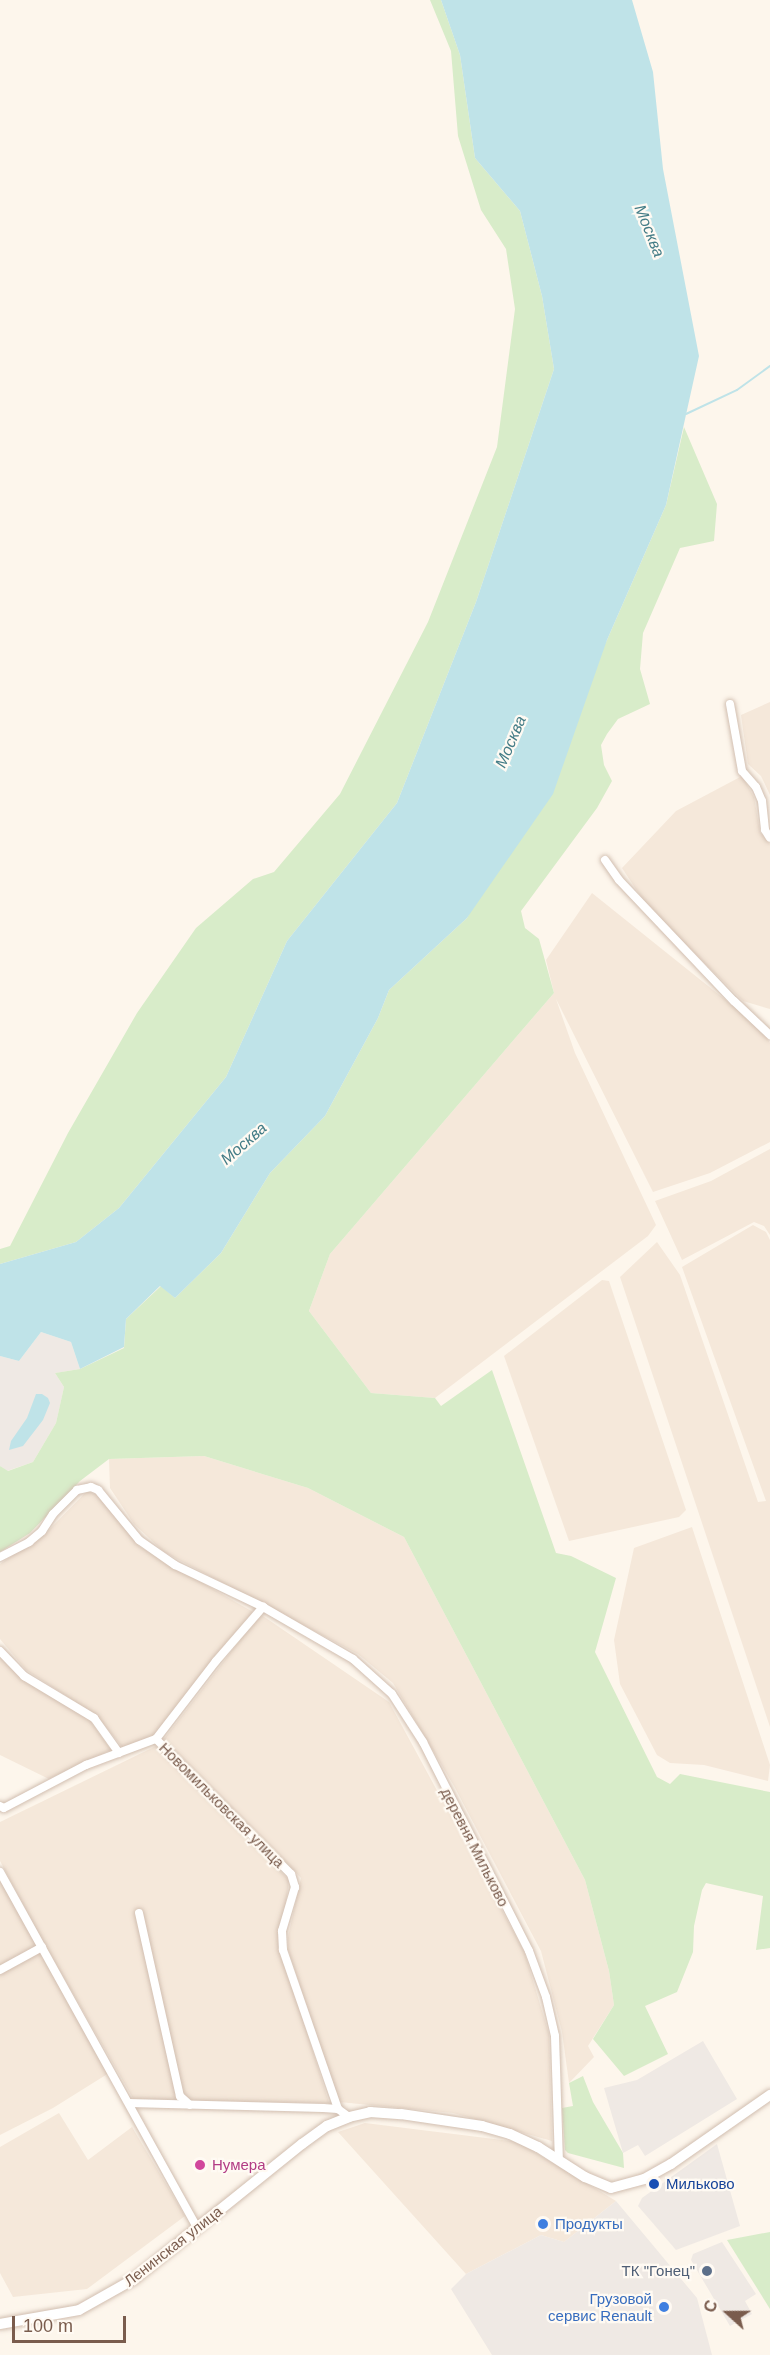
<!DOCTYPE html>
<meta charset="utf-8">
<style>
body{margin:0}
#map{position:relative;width:770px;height:2355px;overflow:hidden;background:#fdf6ec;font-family:Helvetica,sans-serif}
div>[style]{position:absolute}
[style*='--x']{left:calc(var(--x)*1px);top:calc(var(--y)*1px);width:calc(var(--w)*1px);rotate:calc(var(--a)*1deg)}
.residential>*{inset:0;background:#f5e8da}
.industrial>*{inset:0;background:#efe9e4}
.green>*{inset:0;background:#d8ecc9}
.water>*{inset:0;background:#bfe3e8}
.stream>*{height:2px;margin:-1px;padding:0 1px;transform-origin:1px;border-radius:1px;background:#bfe3e8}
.roads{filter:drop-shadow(0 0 2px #d1beb0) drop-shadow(0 0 2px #d1beb0)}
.minor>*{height:8px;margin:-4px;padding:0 4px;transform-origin:4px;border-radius:4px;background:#fff}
.tertiary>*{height:10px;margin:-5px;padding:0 5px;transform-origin:5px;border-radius:5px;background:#fff}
.dots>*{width:16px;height:16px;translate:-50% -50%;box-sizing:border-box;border:3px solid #fffaf3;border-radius:50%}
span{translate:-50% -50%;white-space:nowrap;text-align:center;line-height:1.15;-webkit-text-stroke:4.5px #fffaf3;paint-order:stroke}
.street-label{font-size:15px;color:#7a5c4d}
.hotel-label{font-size:15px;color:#b23c85}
.left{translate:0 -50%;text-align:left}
.transit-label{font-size:15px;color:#164399}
.shop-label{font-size:15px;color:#366cbe}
.right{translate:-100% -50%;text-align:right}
.service-label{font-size:15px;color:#4e5e75}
.water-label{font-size:16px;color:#437c86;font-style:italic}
.north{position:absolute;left:698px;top:2283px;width:60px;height:60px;-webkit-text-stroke:4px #fffaf3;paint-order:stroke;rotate:291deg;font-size:16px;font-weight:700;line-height:24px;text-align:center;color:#7a5c4d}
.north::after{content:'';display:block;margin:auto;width:21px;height:27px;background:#7a5c4d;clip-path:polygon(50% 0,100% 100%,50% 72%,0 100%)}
.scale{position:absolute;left:12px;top:2316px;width:114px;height:27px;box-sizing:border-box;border:3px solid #7a5c4d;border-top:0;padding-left:8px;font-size:18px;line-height:21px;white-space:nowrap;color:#7a5c4d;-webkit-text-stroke:4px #fffaf3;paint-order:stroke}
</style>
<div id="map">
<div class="residential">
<i style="clip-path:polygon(770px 702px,770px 795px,761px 776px,748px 764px,741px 715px)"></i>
<i style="clip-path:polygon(742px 776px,754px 797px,760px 832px,770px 844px,770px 1009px,743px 1001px,647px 906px,622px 868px,676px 811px)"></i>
<i style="clip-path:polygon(592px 893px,763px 1030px,770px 1043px,770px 1142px,710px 1173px,653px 1192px,556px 999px,575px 1053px,656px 1225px,648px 1236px,435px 1398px,371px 1393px,309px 1311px,330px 1254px,554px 993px,546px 960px)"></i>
<i style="clip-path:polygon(770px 1149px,770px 1235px,764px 1226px,754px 1222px,682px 1260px,655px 1201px,711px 1181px)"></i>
<i style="clip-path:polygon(753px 1225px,766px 1232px,770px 1240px,770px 1727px,620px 1277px,657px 1242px,680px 1275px,758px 1502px,766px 1501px,682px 1267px)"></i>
<i style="clip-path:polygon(602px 1280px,609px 1281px,686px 1510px,679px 1517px,569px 1541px,504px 1356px)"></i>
<i style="clip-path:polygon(204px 1456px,308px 1488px,404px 1537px,585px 1880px,609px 1971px,614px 2005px,588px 2046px,594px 2057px,569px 2083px,562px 2032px,541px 1951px,454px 1786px,393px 1683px,358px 1654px,164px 1552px,134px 1524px,110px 1488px,109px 1459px)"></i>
<i style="clip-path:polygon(87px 1491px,97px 1495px,140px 1547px,253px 1612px,155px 1736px,123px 1748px,96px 1715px,26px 1670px,0 1639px,0 1564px,46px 1533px)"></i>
<i style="clip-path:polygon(692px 1527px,770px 1765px,768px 1781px,704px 1765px,670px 1763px,657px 1755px,620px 1684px,614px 1640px,634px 1548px)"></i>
<i style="clip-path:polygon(260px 1614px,389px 1702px,524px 1951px,549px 2034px,552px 2141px,453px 2113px,339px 2102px,288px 1950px,288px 1937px,301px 1878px,164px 1739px)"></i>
<i style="clip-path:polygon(0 1651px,25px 1681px,89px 1719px,111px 1750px,49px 1779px,0 1755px)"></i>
<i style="clip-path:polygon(156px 1746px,289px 1880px,280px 1946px,329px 2103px,134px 2100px,40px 1936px,0 1861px,0 1822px)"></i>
<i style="clip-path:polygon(0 1878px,38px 1946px,0 1968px)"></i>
<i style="clip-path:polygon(40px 1951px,109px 2073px,53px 2108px,0 2135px,0 1974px)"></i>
<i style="clip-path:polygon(59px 2113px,88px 2160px,132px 2127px,185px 2216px,87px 2289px,13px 2297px,0 2273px,0 2147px)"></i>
<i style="clip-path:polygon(365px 2123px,518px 2142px,616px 2201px,564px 2242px,541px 2235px,466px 2274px,338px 2132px)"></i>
</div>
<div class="industrial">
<i style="clip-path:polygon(41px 1332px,71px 1342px,80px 1369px,55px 1373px,64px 1387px,56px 1423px,33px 1462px,7px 1471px,0 1466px,0 1356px,19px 1361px)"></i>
<i style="clip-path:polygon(703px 2041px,737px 2099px,645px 2156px,638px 2145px,623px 2153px,604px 2088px,637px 2080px)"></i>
<i style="clip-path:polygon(717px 2144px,740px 2226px,676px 2250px,638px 2206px,642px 2198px)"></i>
<i style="clip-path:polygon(616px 2201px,697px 2298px,712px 2355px,492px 2355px,451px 2289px,466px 2274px,541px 2235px,564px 2242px)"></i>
<i style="clip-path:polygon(722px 2242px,756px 2294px,745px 2301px,752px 2314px,730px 2326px,691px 2260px,693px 2254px)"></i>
</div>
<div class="green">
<i style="clip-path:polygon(430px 0,441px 0,460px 55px,475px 158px,520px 211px,542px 296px,554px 369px,476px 602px,397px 803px,287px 941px,226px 1077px,119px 1208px,76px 1242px,0 1264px,0 1249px,10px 1246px,68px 1133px,137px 1013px,196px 928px,253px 879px,274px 872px,340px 794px,428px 622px,497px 447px,515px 309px,506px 249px,481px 210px,458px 136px,451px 51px)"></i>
<i style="clip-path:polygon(684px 427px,717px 504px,714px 541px,680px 548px,643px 633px,640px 669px,650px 704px,618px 719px,607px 734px,601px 745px,604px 765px,612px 781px,597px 808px,521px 911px,525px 928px,539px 939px,554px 993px,330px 1254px,309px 1311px,371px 1393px,435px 1398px,441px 1406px,492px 1370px,556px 1553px,571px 1556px,616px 1578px,595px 1652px,657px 1777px,670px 1784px,680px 1774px,770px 1792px,770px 1948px,756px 1950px,763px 1896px,706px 1883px,702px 1890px,694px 1926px,693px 1952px,677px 1992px,645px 2006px,668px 2054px,624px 2076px,593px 2039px,614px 2005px,609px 1971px,585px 1880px,404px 1537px,308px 1488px,204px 1456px,109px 1459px,80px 1481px,30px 1533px,0 1552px,0 1466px,8px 1471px,33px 1462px,56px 1423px,64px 1387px,55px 1373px,80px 1369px,124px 1348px,126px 1319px,161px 1286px,175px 1298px,221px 1253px,270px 1173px,325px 1116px,378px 1018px,389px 990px,467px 918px,607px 640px,666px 505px)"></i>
<i style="clip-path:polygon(583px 2076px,593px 2102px,623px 2153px,624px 2168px,568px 2153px,565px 2150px,562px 2108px,573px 2106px,569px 2083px)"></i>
<i style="clip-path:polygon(770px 2232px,770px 2309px,727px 2240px)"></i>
</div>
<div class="water">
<i style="clip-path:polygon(441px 0,632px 0,653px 72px,663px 169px,699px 356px,666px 505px,607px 640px,553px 794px,467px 918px,389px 990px,378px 1018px,325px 1116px,270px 1173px,221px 1253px,175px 1298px,160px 1286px,126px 1319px,124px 1347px,80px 1369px,71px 1342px,41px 1332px,19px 1361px,0 1356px,0 1264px,76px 1242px,119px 1208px,226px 1077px,287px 941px,397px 803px,476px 602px,554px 369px,542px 296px,520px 211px,475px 158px,460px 55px)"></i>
<i style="clip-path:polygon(36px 1394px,42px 1394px,48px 1398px,50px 1403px,43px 1420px,23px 1446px,9px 1450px,11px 1441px,27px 1418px)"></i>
</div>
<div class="stream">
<i style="--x:686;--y:414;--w:56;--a:-25.2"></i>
<i style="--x:737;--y:390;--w:41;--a:-36"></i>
</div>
<div class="roads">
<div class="minor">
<i style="--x:730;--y:704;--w:68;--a:79.8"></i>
<i style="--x:742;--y:771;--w:21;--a:49"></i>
<i style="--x:756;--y:787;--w:15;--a:67"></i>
<i style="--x:762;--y:801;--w:29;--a:84"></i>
<i style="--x:765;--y:830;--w:9;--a:58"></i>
<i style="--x:605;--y:860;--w:24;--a:55"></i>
<i style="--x:619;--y:880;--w:167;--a:46.5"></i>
<i style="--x:734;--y:1001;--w:50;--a:43.4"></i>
<i style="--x:0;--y:1557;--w:33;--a:-27"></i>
<i style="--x:29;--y:1542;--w:17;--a:-40"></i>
<i style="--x:42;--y:1531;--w:20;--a:-57"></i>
<i style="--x:53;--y:1514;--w:34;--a:-45"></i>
<i style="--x:77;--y:1490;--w:14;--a:-12"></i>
<i style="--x:91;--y:1487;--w:8;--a:23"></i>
<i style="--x:98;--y:1490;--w:65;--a:50.6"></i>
<i style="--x:139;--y:1540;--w:44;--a:34.8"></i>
<i style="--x:175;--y:1565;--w:98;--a:25.5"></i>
<i style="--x:263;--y:1607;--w:104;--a:30"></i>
<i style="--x:353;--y:1659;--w:52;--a:41.9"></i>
<i style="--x:392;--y:1694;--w:57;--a:57.1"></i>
<i style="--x:423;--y:1742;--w:234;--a:63.1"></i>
<i style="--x:529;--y:1951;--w:49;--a:69.7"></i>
<i style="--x:546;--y:1997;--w:40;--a:77"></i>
<i style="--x:555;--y:2036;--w:124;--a:88.2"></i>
<i style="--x:0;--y:1651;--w:35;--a:46"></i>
<i style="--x:24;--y:1676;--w:82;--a:31"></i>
<i style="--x:94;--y:1718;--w:43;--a:54.5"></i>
<i style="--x:156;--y:1739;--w:191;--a:45"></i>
<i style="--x:291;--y:1874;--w:14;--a:73"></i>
<i style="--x:295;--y:1887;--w:46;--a:106.5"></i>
<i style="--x:282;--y:1931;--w:19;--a:87"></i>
<i style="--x:283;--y:1950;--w:168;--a:70.9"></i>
<i style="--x:0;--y:1806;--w:4;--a:27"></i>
<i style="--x:4;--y:1808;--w:93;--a:-27.7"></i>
<i style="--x:86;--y:1765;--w:75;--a:-20.4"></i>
<i style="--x:156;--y:1739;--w:98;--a:-52.4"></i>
<i style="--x:216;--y:1661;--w:72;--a:-49"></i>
<i style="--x:0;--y:1872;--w:406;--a:61"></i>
<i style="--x:139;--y:1913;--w:188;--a:77.4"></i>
<i style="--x:180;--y:2096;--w:13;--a:42"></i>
<i style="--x:0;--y:1970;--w:48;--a:-28.7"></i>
<i style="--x:129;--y:2103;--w:194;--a:1.5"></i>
<i style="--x:323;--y:2108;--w:15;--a:4"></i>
<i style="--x:338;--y:2109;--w:14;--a:36"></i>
</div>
<div class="tertiary">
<i style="--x:0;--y:2324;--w:80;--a:-10"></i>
<i style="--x:79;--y:2310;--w:63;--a:-29.4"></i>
<i style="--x:134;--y:2279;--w:216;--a:-38.8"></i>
<i style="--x:302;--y:2144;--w:31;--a:-36"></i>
<i style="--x:327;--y:2126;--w:24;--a:-22"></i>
<i style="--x:349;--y:2117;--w:22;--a:-13"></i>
<i style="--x:370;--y:2112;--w:31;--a:4"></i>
<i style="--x:401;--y:2114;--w:82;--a:8.4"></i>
<i style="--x:482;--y:2126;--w:29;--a:16"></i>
<i style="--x:510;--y:2134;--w:31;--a:25"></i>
<i style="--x:538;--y:2147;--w:56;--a:32.6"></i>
<i style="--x:585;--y:2177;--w:28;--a:23"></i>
<i style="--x:611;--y:2188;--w:34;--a:-15"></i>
<i style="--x:644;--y:2179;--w:31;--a:-29"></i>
<i style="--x:671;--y:2164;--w:121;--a:-34.9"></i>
</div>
</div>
<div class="dots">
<i style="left:200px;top:2165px;background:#d1479c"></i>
<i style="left:654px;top:2184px;background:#1a4fb4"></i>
<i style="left:543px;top:2224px;background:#3f7fe0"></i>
<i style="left:707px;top:2271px;background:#5c6f8a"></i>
<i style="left:664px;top:2307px;background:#3f7fe0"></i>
</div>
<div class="street-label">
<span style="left:222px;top:1805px;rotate:45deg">Новомильковская улица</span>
<span style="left:475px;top:1847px;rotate:63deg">деревня Мильково</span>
<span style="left:173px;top:2246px;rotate:-38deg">Ленинская улица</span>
</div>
<div class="hotel-label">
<span class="left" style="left:212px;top:2165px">Нумера</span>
</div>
<div class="transit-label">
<span class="left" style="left:666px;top:2184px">Мильково</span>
</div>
<div class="shop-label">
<span class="left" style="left:555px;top:2224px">Продукты</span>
<span class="right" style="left:652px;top:2307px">Грузовой<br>сервис Renault</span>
</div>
<div class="service-label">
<span class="right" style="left:695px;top:2271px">ТК "Гонец"</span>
</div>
<div class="water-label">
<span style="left:649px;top:231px;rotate:68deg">Москва</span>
<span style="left:511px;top:742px;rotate:-67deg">Москва</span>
<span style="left:244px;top:1144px;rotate:-41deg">Москва</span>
</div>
<div class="north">С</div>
<div class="scale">100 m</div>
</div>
